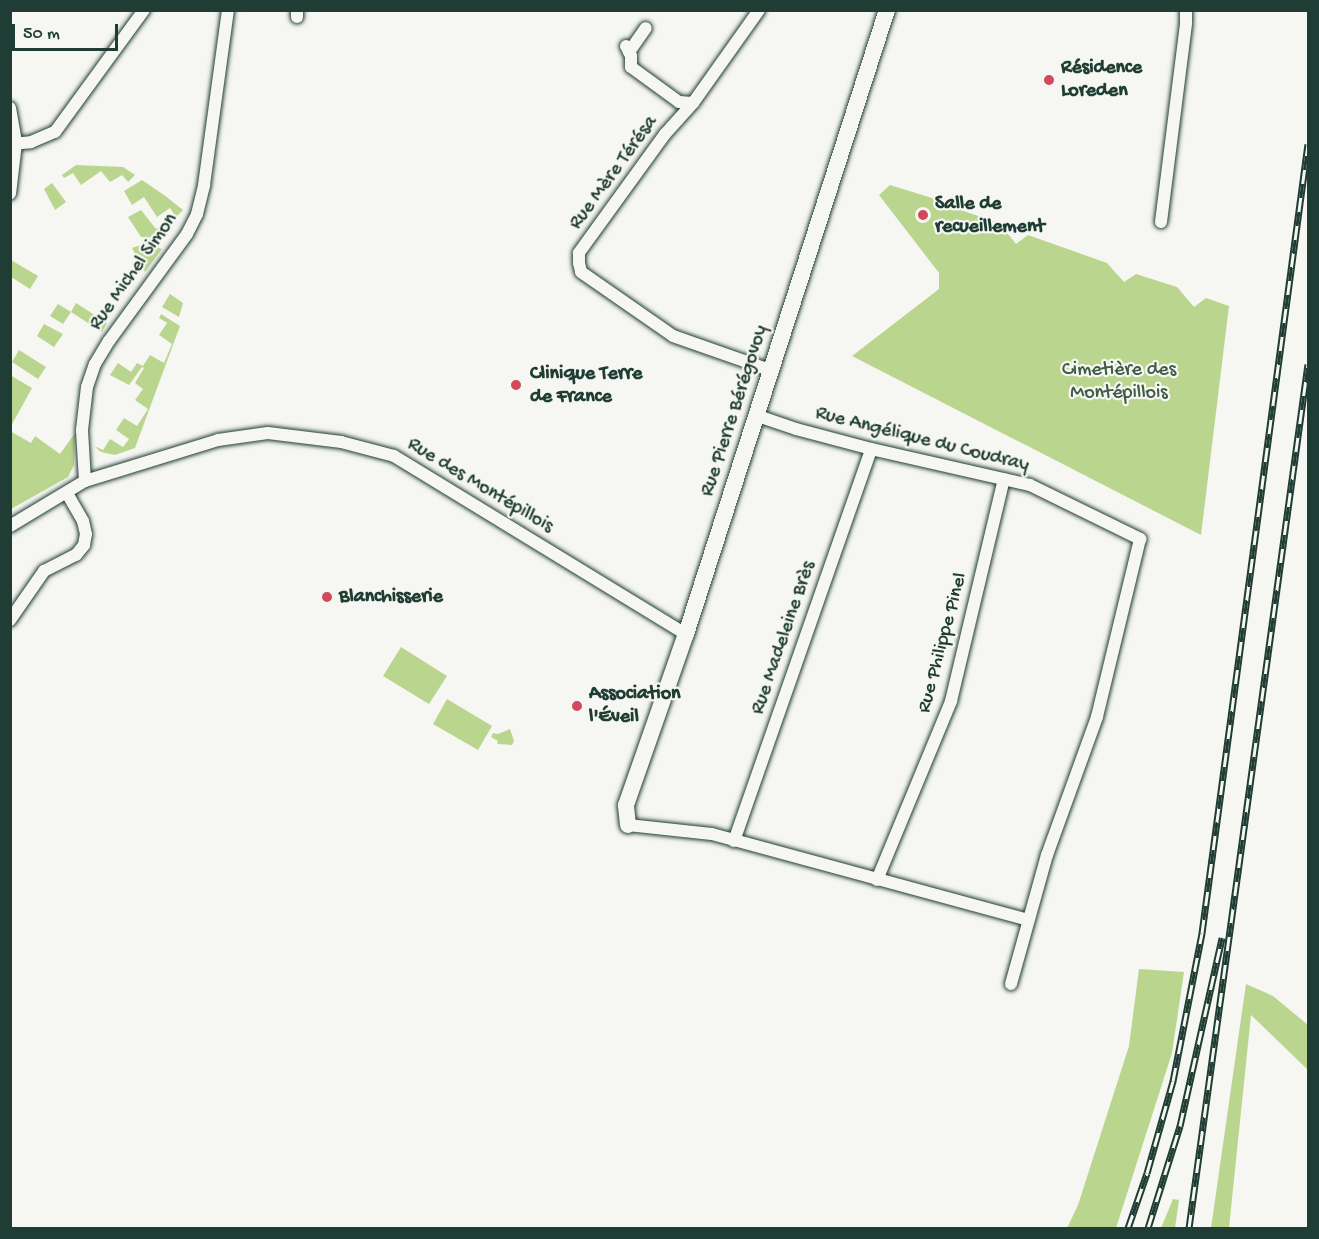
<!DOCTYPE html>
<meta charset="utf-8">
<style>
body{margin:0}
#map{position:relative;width:1319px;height:1239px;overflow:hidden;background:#f6f6f2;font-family:"Gochi Hand",sans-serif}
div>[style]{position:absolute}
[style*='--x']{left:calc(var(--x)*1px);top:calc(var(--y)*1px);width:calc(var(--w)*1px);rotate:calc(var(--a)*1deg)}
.green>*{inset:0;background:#bad68e}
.roads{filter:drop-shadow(0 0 2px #1f3d34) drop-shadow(0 0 2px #1f3d34)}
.street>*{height:12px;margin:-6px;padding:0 6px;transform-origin:6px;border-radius:6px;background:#f6f6f2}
.secondary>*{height:16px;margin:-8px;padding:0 8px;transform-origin:8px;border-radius:8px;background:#f6f6f2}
.rail>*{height:7px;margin-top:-3.5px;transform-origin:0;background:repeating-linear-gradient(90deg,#f6f6f2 0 14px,#1f3d34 0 28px);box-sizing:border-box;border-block:2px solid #1f3d34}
.dots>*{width:16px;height:16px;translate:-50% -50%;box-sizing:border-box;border:3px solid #f6f6f2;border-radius:50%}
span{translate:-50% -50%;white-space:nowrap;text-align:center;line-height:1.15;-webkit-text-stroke:4.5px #f6f6f2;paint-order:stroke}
.poi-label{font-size:20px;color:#1f3d34;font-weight:700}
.left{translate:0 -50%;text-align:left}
.street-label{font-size:20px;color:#1f3d34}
.park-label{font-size:20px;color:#3e5c46}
.frame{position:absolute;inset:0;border:12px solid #1f3d34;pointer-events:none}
.scale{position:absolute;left:12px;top:24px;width:106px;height:27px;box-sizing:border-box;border:3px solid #1f3d34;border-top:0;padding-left:8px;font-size:18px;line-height:21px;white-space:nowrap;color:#1f3d34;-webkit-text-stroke:4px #f6f6f2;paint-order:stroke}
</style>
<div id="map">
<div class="green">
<i style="clip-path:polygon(76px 165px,123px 167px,135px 175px,128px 182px,122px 175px,110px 182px,101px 171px,81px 185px,73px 173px,64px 178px,62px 175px)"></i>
<i style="clip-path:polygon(142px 180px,164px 195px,183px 210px,176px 217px,170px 208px,157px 217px,144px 197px,132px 205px,124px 191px)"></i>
<i style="clip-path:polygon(52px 183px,66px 202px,55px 210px,44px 189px)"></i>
<i style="clip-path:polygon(890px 185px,932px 198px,938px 208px,943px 204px,999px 223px,1016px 244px,1028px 235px,1107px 263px,1124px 282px,1136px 274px,1177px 287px,1194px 307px,1206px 298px,1229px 306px,1201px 535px,852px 356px,939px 289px,939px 273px,879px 195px)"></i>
<i style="clip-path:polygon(141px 210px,156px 229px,162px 226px,168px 235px,161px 238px,141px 237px,128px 217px)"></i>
<i style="clip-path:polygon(147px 243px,162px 249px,145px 272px,132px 248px)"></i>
<i style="clip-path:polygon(11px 260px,38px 276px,30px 289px,11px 277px)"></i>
<i style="clip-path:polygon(170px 294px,183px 303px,179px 317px,162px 307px)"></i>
<i style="clip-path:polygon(76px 303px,107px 323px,102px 332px,71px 312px,63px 324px,50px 316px,58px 304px,71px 312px)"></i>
<i style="clip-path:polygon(161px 314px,180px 326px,135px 448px,115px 455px,101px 452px,94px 446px,103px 450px,110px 439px,123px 447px,129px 439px,116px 430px,124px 418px,137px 426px,148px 409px,135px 400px,143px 389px,135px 383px,144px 368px,142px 367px,129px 385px,110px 375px,118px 363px,131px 372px,137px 363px,143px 366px,150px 355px,164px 363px,172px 344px,159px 335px,167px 323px,159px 318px)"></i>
<i style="clip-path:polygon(44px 324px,63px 334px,54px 347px,37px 336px)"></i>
<i style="clip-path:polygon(19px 350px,46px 367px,38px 379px,12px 362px)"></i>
<i style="clip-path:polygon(10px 375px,32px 388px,11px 426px,10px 426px)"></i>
<i style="clip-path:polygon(10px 431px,31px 443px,35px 436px,60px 454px,75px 433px,74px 465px,68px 477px,11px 509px)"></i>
<i style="clip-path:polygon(401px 647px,447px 676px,429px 704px,383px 676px)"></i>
<i style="clip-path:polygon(447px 699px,492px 726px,478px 750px,433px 724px)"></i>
<i style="clip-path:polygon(510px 729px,514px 741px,512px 745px,497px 744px,498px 741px,491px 737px,493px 733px,498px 734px)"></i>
<i style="clip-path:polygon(1139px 969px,1184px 972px,1172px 1053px,1116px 1228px,1067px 1228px,1078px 1205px,1129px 1046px)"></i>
<i style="clip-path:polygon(1246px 984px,1273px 996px,1308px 1025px,1308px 1070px,1251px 1015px,1229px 1228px,1211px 1228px)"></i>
<i style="clip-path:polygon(1173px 1199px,1179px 1200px,1175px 1228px,1161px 1228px)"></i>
</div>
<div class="roads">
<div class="street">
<i style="--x:297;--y:17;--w:7;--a:-90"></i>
<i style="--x:626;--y:46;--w:11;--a:63"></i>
<i style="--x:631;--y:56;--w:11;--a:90"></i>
<i style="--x:631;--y:67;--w:59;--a:36.1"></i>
<i style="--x:679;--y:102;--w:14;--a:4"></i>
<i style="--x:693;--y:103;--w:114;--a:-54.6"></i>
<i style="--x:629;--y:52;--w:29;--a:-55"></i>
<i style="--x:693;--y:103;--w:42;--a:132.1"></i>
<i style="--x:665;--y:134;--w:147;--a:125.9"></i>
<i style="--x:579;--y:253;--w:10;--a:90"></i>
<i style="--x:579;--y:263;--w:9;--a:77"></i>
<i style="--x:581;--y:272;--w:112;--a:34.8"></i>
<i style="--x:673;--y:336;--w:103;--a:19.3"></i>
<i style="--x:10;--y:108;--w:36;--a:80"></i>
<i style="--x:16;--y:143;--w:51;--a:96.7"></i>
<i style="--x:10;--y:144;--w:21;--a:-5"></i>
<i style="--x:31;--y:142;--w:26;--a:-23"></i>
<i style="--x:55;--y:132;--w:151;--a:-53.9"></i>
<i style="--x:1161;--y:222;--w:201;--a:-82.8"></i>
<i style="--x:1186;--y:23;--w:13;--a:-90"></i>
<i style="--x:755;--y:415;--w:43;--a:18.9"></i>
<i style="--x:796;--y:429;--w:78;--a:14.9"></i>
<i style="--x:871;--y:449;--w:163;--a:12.8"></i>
<i style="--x:1030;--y:485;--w:123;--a:26.1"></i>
<i style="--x:1140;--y:539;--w:183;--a:103.6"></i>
<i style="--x:1097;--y:717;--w:147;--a:109.9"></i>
<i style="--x:1047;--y:855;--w:134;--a:105.6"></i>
<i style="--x:85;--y:481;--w:51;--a:-93.4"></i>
<i style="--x:82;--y:430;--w:43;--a:-83.4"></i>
<i style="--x:87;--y:387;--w:24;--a:-71"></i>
<i style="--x:95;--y:364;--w:27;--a:-59"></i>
<i style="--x:109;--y:341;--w:132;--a:-53.9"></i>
<i style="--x:187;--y:234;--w:22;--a:-63"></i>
<i style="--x:197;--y:214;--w:30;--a:-76"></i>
<i style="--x:204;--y:185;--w:177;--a:-82.2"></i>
<i style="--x:10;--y:526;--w:87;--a:-31"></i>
<i style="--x:85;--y:481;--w:139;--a:-17.1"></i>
<i style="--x:218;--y:440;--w:50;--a:-8"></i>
<i style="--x:268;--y:433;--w:74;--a:7"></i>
<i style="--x:341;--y:442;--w:55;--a:14.8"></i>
<i style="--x:394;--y:456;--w:342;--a:31.4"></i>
<i style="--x:10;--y:620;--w:60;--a:-55.2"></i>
<i style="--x:44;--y:571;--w:36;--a:-27"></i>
<i style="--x:76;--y:555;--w:13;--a:-51"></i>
<i style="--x:84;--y:545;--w:11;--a:-80"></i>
<i style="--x:86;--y:534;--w:13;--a:-103"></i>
<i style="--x:83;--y:521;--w:32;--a:-120"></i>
<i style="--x:628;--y:825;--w:84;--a:6.1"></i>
<i style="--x:712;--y:834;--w:327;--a:15.2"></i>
<i style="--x:734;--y:841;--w:415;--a:-70.7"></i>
<i style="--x:877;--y:880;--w:194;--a:-67.5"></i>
<i style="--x:951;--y:701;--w:228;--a:-76.6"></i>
</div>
<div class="secondary">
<i style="--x:628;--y:825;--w:20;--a:-96"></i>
<i style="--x:626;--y:805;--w:181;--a:-70.7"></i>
<i style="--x:686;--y:634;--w:656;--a:-72.15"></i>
</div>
</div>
<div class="rail">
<i style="--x:1128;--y:1228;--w:58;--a:-70.9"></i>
<i style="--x:1147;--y:1173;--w:96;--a:-74.2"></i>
<i style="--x:1173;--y:1081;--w:151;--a:-78.9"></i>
<i style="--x:1202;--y:933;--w:796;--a:-82.35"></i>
<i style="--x:1148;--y:1228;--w:107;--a:-72.6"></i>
<i style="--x:1180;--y:1126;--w:193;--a:-77.4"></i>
<i style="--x:1189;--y:1228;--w:872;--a:-82.16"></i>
</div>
<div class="dots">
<i style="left:1049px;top:80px;background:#d1495b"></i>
<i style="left:923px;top:215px;background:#d1495b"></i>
<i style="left:516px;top:385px;background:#d1495b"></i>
<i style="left:327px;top:597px;background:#d1495b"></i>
<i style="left:577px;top:706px;background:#d1495b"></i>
</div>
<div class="poi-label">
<span class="left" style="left:1061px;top:80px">Résidence<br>Loreden</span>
<span class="left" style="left:935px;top:216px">Salle de<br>recueillement</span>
<span class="left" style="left:530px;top:386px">Clinique Terre<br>de France</span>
<span class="left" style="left:339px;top:597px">Blanchisserie</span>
<span class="left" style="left:589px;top:706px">Association<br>l'Éveil</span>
</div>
<div class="street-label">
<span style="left:614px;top:173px;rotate:-54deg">Rue Mère Térésa</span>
<span style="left:134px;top:272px;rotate:-55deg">Rue Michel Simon</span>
<span style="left:735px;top:411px;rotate:-72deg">Rue Pierre Bérégovoy</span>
<span style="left:922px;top:440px;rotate:14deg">Rue Angélique du Coudray</span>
<span style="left:480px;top:486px;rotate:31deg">Rue des Montépillois</span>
<span style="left:784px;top:638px;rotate:-71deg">Rue Madeleine Brès</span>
<span style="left:943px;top:643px;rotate:-75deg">Rue Philippe Pinel</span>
</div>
<div class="park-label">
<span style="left:1119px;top:382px">Cimetière des<br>Montépillois</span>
</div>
<div class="frame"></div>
<div class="scale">50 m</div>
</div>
